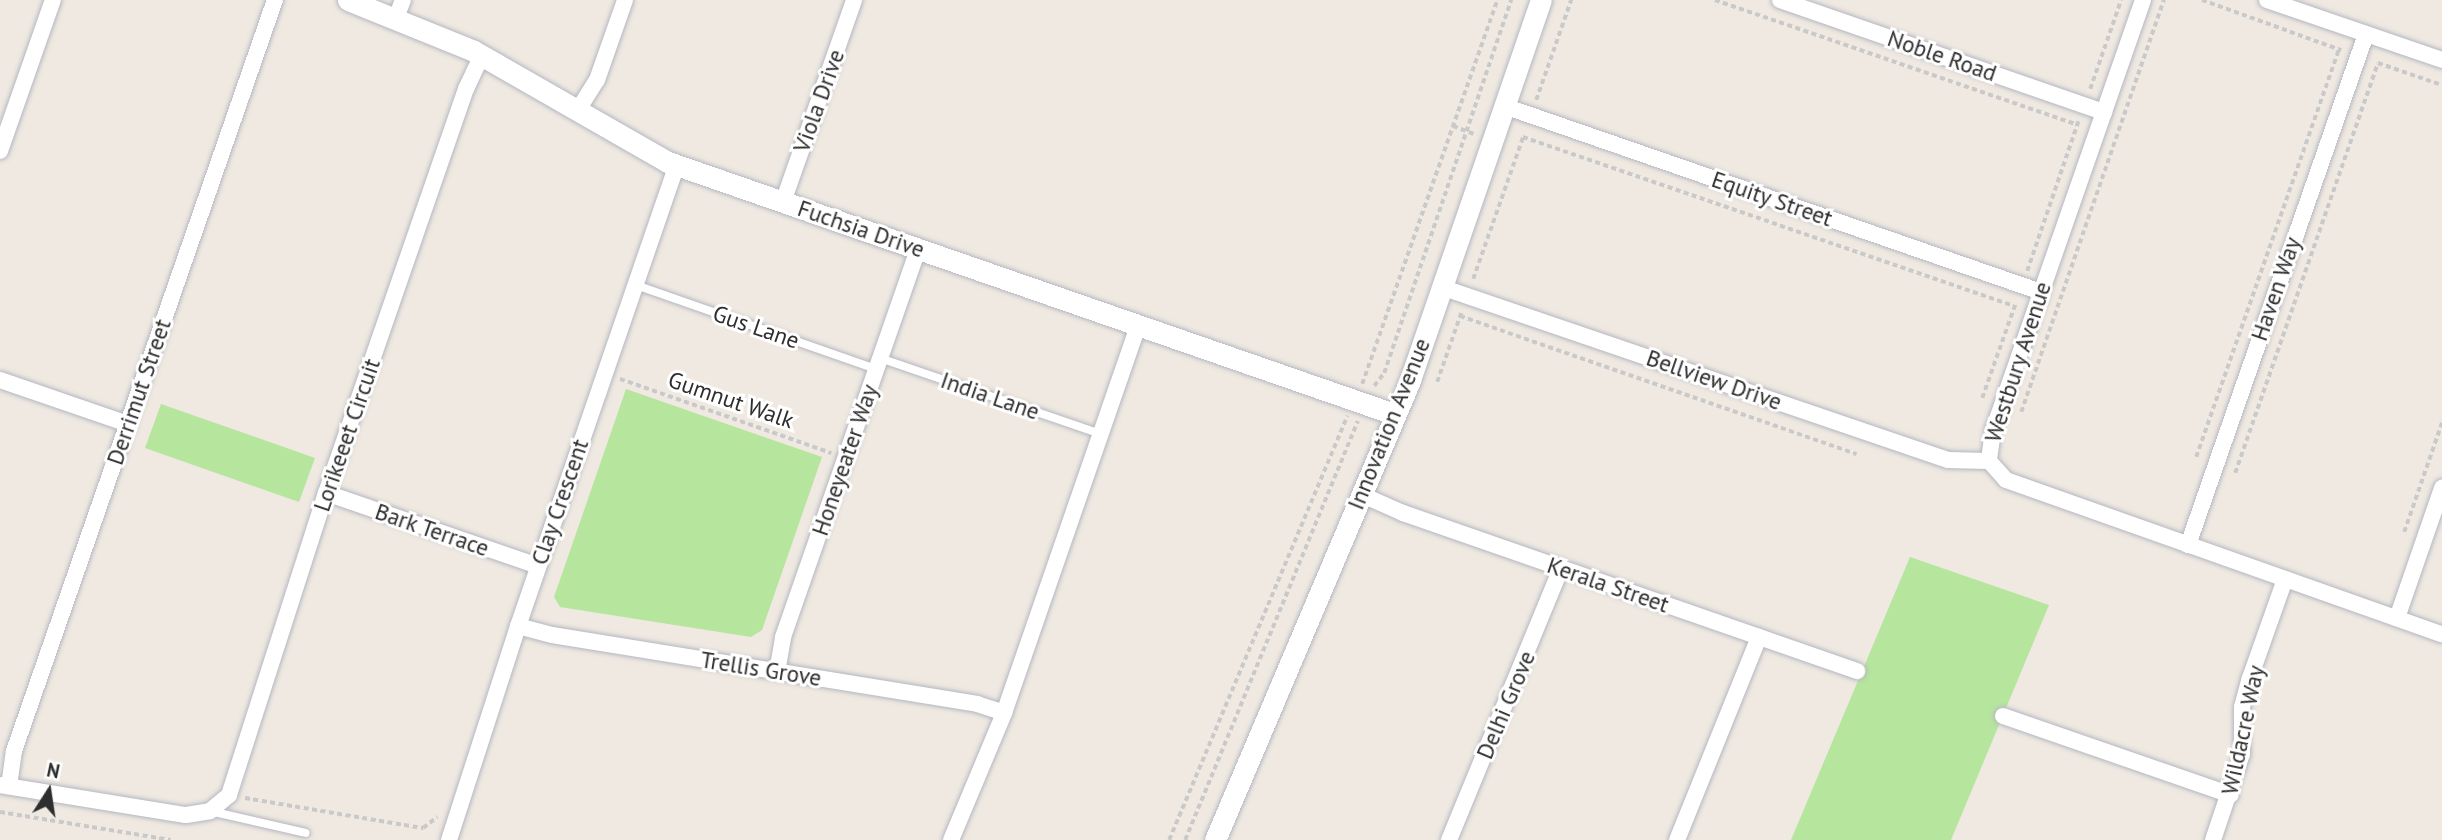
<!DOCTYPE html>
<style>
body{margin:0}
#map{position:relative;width:2442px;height:840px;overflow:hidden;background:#efe9e1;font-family:"PT Sans",sans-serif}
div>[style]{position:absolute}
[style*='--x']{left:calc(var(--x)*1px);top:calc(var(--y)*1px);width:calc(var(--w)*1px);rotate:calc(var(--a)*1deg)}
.green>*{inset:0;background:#b6e59e}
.path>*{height:3.5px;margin-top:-1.75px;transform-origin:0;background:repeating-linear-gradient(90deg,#c9c9c9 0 5px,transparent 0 8.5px)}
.roads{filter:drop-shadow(0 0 2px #b4b7c1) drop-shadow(0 0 2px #b4b7c1)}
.service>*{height:8px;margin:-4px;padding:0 4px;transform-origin:4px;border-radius:4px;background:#fff}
.minor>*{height:16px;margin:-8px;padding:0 8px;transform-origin:8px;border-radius:8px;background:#fff}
.tertiary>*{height:21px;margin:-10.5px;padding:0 10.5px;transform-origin:10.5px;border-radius:10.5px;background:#fff}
span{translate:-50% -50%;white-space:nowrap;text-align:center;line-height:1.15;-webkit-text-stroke:6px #fff;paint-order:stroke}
.street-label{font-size:23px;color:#2e2e2e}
.north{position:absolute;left:14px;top:756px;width:70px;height:70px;-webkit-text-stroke:5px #fff;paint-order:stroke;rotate:12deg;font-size:19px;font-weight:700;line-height:28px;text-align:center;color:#2e2e2e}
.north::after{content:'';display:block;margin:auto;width:24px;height:32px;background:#2e2e2e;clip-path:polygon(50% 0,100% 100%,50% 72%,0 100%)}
</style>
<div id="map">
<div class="green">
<i style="clip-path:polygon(626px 389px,822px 457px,762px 630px,751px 637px,560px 607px,554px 597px)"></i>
<i style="clip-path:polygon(161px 404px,315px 458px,299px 502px,145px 448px)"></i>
<i style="clip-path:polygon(1910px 557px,2049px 605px,1951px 840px,1791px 840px)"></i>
</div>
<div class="path">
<i style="--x:1715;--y:0;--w:383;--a:19"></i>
<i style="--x:2202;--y:0;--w:148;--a:19.8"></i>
<i style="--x:2378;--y:63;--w:68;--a:19"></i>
<i style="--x:2090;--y:89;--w:94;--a:-70.8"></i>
<i style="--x:1536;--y:100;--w:106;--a:-70.7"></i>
<i style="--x:1453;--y:126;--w:22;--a:21"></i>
<i style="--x:2027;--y:271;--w:161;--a:-71.1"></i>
<i style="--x:1473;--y:279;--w:151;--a:-70.6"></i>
<i style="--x:1523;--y:137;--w:519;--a:18.99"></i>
<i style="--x:1460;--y:316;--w:420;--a:19.2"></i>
<i style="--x:620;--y:379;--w:224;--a:19.3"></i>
<i style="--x:1437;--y:382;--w:73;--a:-70.8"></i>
<i style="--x:1362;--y:384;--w:407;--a:-70.6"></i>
<i style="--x:1374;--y:386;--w:16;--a:-52"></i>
<i style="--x:1384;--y:373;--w:394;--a:-71.2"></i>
<i style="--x:1982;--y:398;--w:99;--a:-70.5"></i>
<i style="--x:2021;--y:412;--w:436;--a:-70.9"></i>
<i style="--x:2196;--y:457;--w:432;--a:-70.7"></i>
<i style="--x:2235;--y:473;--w:434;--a:-70.8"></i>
<i style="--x:2404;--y:532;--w:116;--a:-70.9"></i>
<i style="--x:245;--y:798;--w:181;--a:9.6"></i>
<i style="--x:423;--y:828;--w:18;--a:-38"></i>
<i style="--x:0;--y:812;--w:173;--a:9.3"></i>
<i style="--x:1169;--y:840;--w:460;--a:-67.2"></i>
<i style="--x:1185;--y:840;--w:453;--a:-67.6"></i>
</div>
<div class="roads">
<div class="service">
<i style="--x:636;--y:285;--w:254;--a:19.3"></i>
<i style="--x:880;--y:358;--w:234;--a:19"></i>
<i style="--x:210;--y:811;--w:98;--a:12.9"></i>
</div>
<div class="minor">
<i style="--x:1780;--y:0;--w:343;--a:19.1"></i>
<i style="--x:2143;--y:0;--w:456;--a:109.2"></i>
<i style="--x:1993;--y:431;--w:30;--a:98"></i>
<i style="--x:1989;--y:461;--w:25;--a:48"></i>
<i style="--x:2006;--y:480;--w:462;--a:19.5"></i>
<i style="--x:2267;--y:0;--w:185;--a:18.9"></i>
<i style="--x:396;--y:18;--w:19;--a:-69"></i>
<i style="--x:1504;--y:106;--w:568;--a:19.1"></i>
<i style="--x:578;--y:110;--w:36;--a:-58"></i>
<i style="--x:597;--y:80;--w:85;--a:-70.7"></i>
<i style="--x:0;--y:151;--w:160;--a:-70.7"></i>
<i style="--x:783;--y:202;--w:214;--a:-70.6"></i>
<i style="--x:1441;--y:287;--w:536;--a:18.84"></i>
<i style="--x:1948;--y:460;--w:41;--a:1.4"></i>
<i style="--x:0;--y:380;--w:135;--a:19"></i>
<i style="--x:326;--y:493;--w:224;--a:19"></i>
<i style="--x:1360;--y:494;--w:47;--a:23.8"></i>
<i style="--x:1403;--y:513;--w:481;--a:19.2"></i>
<i style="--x:2188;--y:545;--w:541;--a:-70.79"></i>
<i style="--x:2397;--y:618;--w:138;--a:-70.9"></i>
<i style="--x:518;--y:626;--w:35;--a:15"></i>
<i style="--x:552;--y:635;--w:431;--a:9.2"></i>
<i style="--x:977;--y:704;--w:28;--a:18"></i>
<i style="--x:777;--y:672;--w:36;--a:-80"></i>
<i style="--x:783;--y:637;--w:411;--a:-70.8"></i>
<i style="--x:2003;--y:716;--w:241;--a:19.1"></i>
<i style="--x:0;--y:785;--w:188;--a:9.2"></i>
<i style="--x:186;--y:815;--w:24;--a:-9"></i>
<i style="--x:210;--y:811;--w:25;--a:-40"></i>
<i style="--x:229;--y:795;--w:317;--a:-72.2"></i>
<i style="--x:326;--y:493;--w:428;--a:-70.9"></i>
<i style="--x:466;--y:89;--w:38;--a:-65"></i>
<i style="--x:9;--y:786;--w:35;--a:-82"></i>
<i style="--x:14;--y:751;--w:795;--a:-70.84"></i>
<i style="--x:449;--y:840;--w:225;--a:-72.1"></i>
<i style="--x:518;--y:626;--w:488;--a:-71"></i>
<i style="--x:951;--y:840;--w:138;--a:-67.3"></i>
<i style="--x:1004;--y:713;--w:410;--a:-70.9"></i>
<i style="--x:1449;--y:840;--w:294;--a:-67.6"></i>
<i style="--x:1677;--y:840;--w:219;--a:-68"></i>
<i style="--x:2213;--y:840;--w:91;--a:-71.4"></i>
<i style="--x:2242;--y:754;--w:47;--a:-90"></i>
<i style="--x:2242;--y:707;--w:30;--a:-75"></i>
<i style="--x:2250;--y:678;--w:105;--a:-70.5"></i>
</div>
<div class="tertiary">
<i style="--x:348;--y:0;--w:136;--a:22"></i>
<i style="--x:474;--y:51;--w:224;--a:29.8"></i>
<i style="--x:668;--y:162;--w:768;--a:19.14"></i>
<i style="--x:1215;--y:840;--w:500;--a:-67"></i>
<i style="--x:1410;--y:380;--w:402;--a:-71"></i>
</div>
</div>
<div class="street-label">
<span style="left:1942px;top:56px;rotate:19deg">Noble Road</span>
<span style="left:819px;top:101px;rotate:-70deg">Viola Drive</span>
<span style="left:1772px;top:199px;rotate:19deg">Equity Street</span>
<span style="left:861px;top:229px;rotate:19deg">Fuchsia Drive</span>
<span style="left:2276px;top:289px;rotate:-71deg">Haven Way</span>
<span style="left:756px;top:327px;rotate:19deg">Gus Lane</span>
<span style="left:2018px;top:362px;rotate:-72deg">Westbury Avenue</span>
<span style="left:1714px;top:380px;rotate:19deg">Bellview Drive</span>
<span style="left:139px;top:392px;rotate:-71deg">Derrimut Street</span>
<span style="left:990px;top:396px;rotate:19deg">India Lane</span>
<span style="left:731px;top:400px;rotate:19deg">Gumnut Walk</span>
<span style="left:1389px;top:424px;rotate:-68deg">Innovation Avenue</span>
<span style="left:347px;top:435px;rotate:-71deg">Lorikeeet Circuit</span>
<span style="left:845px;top:460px;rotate:-71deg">Honeyeater Way</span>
<span style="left:560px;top:502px;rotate:-71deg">Clay Crescent</span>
<span style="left:432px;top:530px;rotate:19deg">Bark Terrace</span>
<span style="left:1608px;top:585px;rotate:19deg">Kerala Street</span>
<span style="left:761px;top:669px;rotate:9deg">Trellis Grove</span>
<span style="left:1506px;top:705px;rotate:-67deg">Delhi Grove</span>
<span style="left:2243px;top:730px;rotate:-78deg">Wildacre Way</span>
</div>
<div class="north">N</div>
</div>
